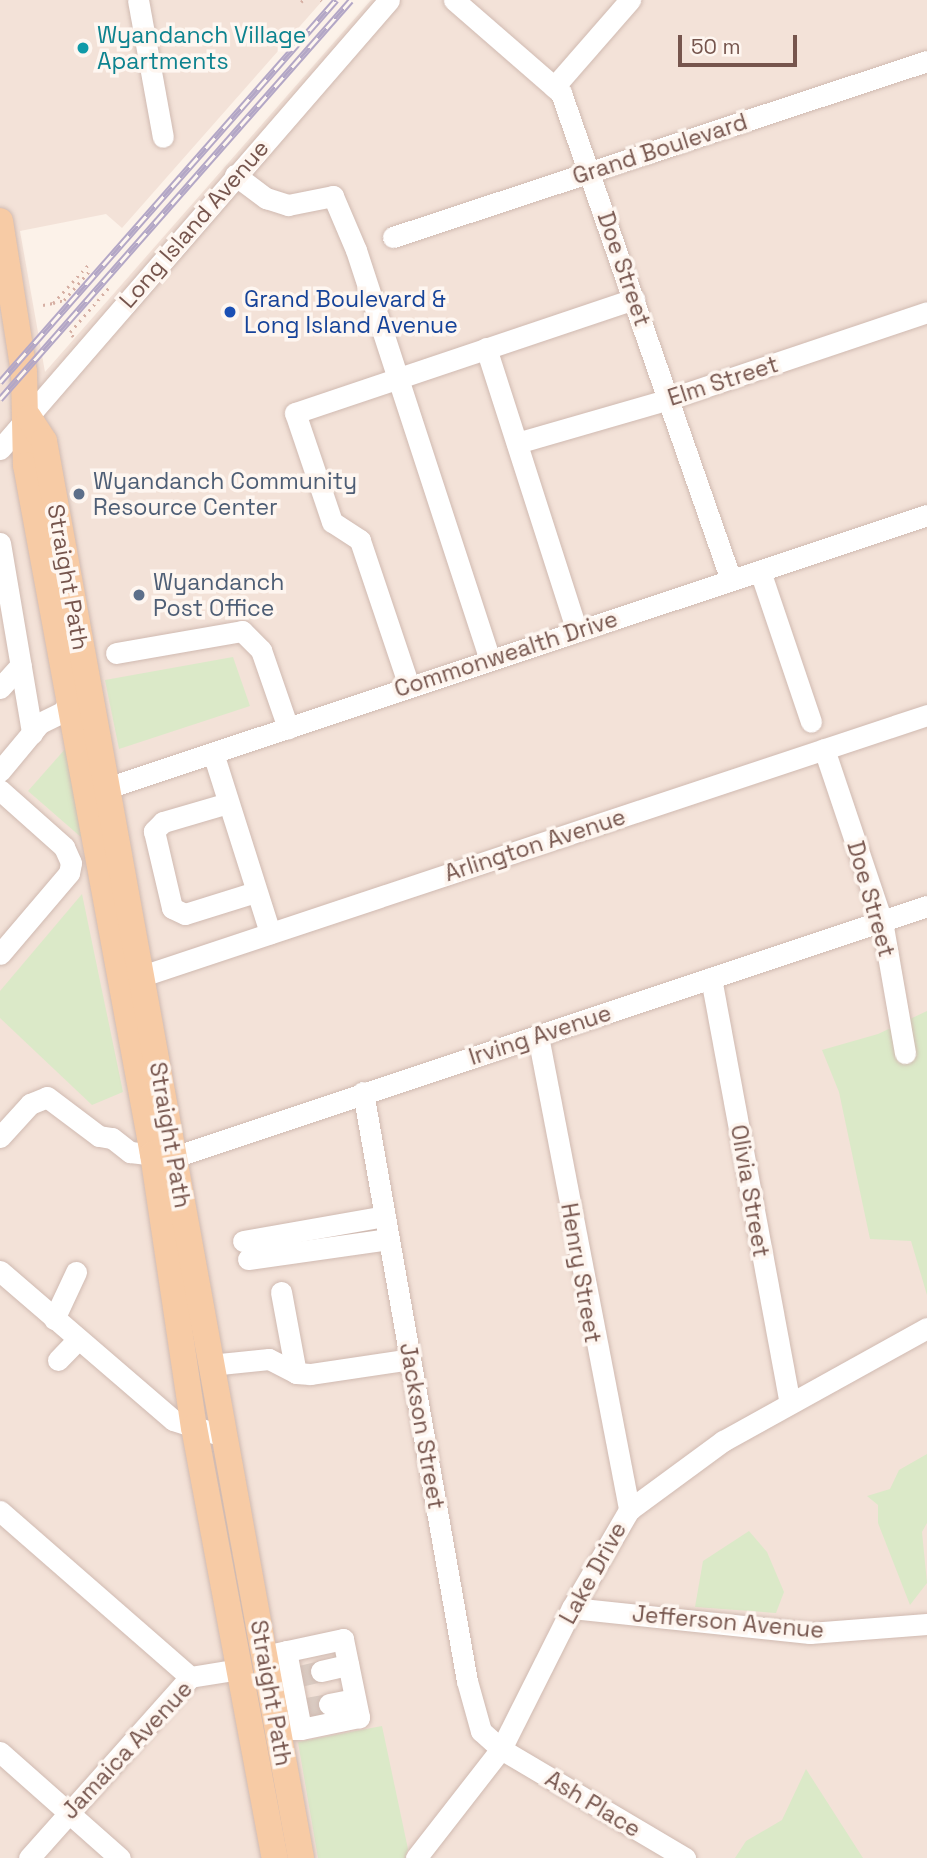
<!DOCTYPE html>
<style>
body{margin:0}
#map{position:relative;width:927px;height:1858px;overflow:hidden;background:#fcf2e9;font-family:"Space Grotesk",sans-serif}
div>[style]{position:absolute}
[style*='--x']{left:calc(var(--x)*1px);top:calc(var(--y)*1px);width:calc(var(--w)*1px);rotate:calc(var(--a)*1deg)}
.residential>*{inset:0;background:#f3e2d8}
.green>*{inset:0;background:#dbe9c8}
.minor-tunnel>*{height:21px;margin-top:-10.5px;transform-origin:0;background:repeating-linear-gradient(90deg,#dacbc2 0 21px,transparent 0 31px)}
.path>*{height:2.5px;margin-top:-1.25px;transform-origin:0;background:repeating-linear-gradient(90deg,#d6b0a4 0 2px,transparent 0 7px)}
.roads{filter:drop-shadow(0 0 2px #d0bab1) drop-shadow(0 0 2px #d0bab1)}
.minor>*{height:21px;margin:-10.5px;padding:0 10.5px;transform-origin:10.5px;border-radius:10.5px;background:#fff}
.major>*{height:26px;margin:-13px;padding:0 13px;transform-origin:13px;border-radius:13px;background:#f7cba5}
.rail>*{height:7px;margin-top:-3.5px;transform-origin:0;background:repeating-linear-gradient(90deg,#fef6f0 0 13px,#b3a7c6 0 26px);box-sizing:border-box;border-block:2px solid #b3a7c6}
.dots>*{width:19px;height:19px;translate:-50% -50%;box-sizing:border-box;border:4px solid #fef6f0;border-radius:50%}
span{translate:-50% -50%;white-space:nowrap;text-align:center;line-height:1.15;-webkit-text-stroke:7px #fef6f0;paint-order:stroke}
.culture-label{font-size:23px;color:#0d838f}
.left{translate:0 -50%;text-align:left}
.street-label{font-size:23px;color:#76554d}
.transit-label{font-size:23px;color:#164399}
.service-label{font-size:23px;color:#4e5e75}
.scale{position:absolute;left:678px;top:35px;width:119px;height:32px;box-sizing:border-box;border:4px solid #76554d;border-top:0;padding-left:9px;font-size:21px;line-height:24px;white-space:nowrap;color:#76554d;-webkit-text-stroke:5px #fef6f0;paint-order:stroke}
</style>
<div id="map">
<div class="residential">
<i style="clip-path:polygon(0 0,323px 0,122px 228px,106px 214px,20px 231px,45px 372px,371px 0,927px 0,927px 1858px,0 1858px)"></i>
</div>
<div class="green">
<i style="clip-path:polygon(233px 657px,250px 706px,119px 749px,105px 680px)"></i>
<i style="clip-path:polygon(66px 748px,82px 838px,28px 791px)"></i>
<i style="clip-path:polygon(82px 894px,123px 1092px,92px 1105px,0 1018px,0 991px)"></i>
<i style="clip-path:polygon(927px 1011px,927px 1295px,911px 1241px,870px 1239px,839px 1092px,822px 1050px,878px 1034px)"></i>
<i style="clip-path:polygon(927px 1454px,927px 1523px,922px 1532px,927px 1583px,910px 1605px,878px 1523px,878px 1505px,867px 1496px,890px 1489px,899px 1470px)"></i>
<i style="clip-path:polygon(749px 1531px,767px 1552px,784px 1592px,776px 1613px,695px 1607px,703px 1561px)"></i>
<i style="clip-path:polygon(382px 1726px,408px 1849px,405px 1858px,318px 1858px,298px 1742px)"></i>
<i style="clip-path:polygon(806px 1769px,863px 1858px,735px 1858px,746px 1841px,782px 1820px)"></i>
</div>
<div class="minor-tunnel">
<i style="--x:300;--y:1676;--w:22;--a:-13"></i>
<i style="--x:306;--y:1708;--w:23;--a:-10"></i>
</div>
<div class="path">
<i style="--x:321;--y:0;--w:1;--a:45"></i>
<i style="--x:301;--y:2;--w:3;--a:-45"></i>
<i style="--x:53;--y:303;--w:11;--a:-15"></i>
<i style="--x:64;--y:300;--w:41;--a:-48.9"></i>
<i style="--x:43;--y:305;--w:10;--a:-11"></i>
<i style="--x:53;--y:303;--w:52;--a:-47.4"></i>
<i style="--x:73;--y:337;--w:6;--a:-121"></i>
<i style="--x:70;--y:332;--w:62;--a:-48.9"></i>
</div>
<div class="roads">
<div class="minor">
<i style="--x:138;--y:0;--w:139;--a:79.7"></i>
<i style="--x:454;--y:0;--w:142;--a:41"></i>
<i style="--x:561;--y:93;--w:516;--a:70.76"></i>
<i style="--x:554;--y:87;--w:116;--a:-48.9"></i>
<i style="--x:235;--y:175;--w:39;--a:37"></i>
<i style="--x:266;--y:198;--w:23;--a:18"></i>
<i style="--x:288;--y:205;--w:46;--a:-11.3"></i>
<i style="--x:333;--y:196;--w:59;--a:66.9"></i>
<i style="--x:356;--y:250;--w:431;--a:71.9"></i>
<i style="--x:393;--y:237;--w:562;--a:-18.24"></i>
<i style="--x:486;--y:348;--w:297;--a:72.2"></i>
<i style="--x:517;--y:443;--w:158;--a:-16.1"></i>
<i style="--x:669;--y:399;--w:272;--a:-18.6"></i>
<i style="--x:0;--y:449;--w:594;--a:-49.1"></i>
<i style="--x:0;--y:543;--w:193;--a:80.4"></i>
<i style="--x:760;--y:571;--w:159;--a:71.3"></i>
<i style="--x:116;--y:653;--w:128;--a:-9.9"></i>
<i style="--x:242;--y:631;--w:27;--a:45"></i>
<i style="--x:261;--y:650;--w:83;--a:70.9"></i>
<i style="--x:409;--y:686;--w:154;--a:-108.6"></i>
<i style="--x:360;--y:540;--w:33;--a:-147"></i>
<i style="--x:332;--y:522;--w:115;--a:-108.7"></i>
<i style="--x:295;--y:413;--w:358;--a:-18.6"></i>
<i style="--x:0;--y:688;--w:31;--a:-48"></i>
<i style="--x:824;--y:749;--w:182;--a:71.4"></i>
<i style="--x:882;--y:921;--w:134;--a:80.1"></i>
<i style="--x:213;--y:753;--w:189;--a:72.4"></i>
<i style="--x:0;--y:771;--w:62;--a:-50.2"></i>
<i style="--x:40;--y:723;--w:25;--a:-26"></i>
<i style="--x:63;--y:712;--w:16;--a:-63"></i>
<i style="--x:0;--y:790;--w:86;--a:41.7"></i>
<i style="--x:64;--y:847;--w:17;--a:66"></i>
<i style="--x:71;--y:863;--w:10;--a:101"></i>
<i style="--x:69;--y:873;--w:106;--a:130.4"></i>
<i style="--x:95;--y:792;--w:877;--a:-18.41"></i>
<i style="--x:228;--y:803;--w:68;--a:163.7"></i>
<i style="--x:163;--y:822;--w:13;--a:135"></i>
<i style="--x:154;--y:831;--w:79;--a:76.8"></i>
<i style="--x:172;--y:908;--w:14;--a:25"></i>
<i style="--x:185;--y:914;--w:73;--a:-17.4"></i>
<i style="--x:142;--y:976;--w:827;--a:-18.39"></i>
<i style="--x:711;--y:978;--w:432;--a:79.5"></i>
<i style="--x:538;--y:1036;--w:483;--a:79.1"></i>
<i style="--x:363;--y:1092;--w:598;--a:79.99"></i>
<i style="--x:467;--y:1681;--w:52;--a:74.4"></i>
<i style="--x:481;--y:1731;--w:27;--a:42"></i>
<i style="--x:501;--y:1749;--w:214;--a:30.6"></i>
<i style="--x:0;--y:1137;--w:45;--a:-47.7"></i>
<i style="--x:30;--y:1104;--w:18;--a:-22"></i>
<i style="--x:47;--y:1097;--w:65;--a:36.9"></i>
<i style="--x:99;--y:1136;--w:13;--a:9"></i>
<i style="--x:112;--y:1138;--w:23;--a:38"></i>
<i style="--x:130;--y:1152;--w:44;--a:6.5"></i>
<i style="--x:174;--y:1157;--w:794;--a:-18.43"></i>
<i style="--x:243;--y:1241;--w:144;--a:-10"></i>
<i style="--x:248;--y:1259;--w:142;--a:-8.1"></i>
<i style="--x:0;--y:1271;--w:228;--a:40.7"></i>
<i style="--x:173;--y:1420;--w:52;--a:17.7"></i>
<i style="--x:281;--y:1292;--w:82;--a:79.5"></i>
<i style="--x:54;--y:1319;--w:52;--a:-64.9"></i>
<i style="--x:58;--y:1360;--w:29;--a:-46"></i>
<i style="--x:210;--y:1365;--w:59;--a:-5.8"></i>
<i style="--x:269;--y:1359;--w:30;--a:27"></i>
<i style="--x:296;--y:1373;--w:14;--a:4"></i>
<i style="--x:310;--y:1374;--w:101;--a:-8.5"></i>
<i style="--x:0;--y:1511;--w:252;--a:41.1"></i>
<i style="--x:572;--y:1608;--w:239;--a:6"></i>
<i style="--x:810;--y:1633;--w:117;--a:-4.4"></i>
<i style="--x:286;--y:1651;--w:79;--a:79.1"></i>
<i style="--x:264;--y:1656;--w:81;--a:-12.1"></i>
<i style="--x:343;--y:1639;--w:80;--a:78.4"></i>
<i style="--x:359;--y:1717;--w:59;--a:168.3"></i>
<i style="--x:301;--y:1729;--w:24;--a:180"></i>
<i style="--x:321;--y:1671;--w:28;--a:-13"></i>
<i style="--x:329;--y:1704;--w:26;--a:-11"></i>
<i style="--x:0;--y:1752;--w:160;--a:41.5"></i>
<i style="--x:29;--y:1858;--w:242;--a:-48.3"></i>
<i style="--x:190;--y:1677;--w:51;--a:-9.1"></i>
<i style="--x:416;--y:1858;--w:138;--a:-52.1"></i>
<i style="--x:501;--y:1749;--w:158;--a:-63.3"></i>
<i style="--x:572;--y:1608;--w:113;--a:-59.8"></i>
<i style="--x:629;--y:1510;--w:117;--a:-36.3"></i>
<i style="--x:723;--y:1441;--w:233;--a:-29"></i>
</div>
<div class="major">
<i style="--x:0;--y:221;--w:153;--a:81"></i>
<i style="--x:24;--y:372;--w:93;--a:88.8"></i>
<i style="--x:26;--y:465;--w:701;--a:79.56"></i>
<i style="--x:153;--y:1154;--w:276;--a:81.5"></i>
<i style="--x:194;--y:1427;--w:439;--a:79.4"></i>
<i style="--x:29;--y:418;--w:27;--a:57"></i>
<i style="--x:44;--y:441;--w:1440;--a:79.72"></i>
</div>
</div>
<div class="rail">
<i style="--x:0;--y:382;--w:509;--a:-48.67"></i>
<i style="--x:0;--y:399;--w:531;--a:-48.66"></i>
</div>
<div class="dots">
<i style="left:83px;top:48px;background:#0f9aa8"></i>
<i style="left:230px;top:312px;background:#1a4fb4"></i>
<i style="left:79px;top:494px;background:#5c6f8a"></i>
<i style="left:139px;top:595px;background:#5c6f8a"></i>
</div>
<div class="culture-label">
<span class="left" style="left:97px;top:48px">Wyandanch Village<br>Apartments</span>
</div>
<div class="street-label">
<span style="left:660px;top:149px;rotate:-18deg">Grand Boulevard</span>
<span style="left:194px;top:224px;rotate:-49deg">Long Island Avenue</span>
<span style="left:624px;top:269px;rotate:71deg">Doe Street</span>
<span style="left:723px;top:381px;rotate:-18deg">Elm Street</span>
<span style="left:68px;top:577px;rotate:80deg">Straight Path</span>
<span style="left:506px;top:654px;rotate:-18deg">Commonwealth Drive</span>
<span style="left:535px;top:845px;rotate:-18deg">Arlington Avenue</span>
<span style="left:871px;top:899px;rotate:74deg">Doe Street</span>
<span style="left:540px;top:1035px;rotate:-18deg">Irving Avenue</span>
<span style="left:170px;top:1135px;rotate:80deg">Straight Path</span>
<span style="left:750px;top:1191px;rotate:80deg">Olivia Street</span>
<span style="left:581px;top:1273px;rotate:80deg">Henry Street</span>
<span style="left:422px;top:1426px;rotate:80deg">Jackson Street</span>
<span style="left:593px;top:1573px;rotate:-61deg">Lake Drive</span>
<span style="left:728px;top:1622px;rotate:5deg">Jefferson Avenue</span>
<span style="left:271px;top:1693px;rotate:80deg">Straight Path</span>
<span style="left:127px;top:1750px;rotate:-47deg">Jamaica Avenue</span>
<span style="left:593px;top:1804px;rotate:31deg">Ash Place</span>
</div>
<div class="transit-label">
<span class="left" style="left:244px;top:312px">Grand Boulevard &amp;<br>Long Island Avenue</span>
</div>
<div class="service-label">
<span class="left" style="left:93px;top:494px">Wyandanch Community<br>Resource Center</span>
<span class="left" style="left:153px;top:595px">Wyandanch<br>Post Office</span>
</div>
<div class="scale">50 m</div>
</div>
